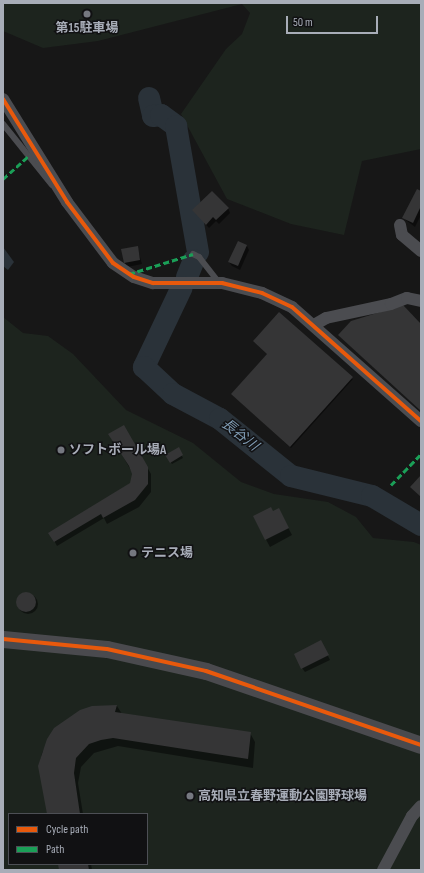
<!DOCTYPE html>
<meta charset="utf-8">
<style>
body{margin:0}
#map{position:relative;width:424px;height:873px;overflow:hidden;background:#171717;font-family:"Sofia Sans Condensed","Noto Sans JP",sans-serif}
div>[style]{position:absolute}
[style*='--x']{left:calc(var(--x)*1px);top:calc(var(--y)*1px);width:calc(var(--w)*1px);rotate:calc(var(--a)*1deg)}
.green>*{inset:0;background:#1d241e}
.water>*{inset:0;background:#2a3239}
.shadow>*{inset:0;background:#0007}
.round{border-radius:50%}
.river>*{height:22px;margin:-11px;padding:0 11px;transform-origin:11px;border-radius:11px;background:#2a3239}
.building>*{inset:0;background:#353536}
.lane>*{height:6px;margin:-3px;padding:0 3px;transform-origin:3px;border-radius:3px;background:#4b4c50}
.street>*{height:12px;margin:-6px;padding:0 6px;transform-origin:6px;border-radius:6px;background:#4b4c50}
.secondary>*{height:17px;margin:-8.5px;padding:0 8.5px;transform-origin:8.5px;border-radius:8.5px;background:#4a4a4e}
.quiet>*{height:3px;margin-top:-1.5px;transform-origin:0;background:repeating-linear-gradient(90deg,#1a9f57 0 6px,transparent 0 9px)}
.cycleway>*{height:4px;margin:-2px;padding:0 2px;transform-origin:2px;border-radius:2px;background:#e8590c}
.dots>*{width:11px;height:11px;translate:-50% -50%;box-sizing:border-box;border:2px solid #111113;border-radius:50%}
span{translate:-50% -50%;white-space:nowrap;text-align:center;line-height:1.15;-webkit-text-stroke:3px #111113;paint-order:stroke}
.poi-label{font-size:13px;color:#a8adb8;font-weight:700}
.left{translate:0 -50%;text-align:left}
.water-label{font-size:14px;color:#7f9bb3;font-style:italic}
.frame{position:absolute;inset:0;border:4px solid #a8adb8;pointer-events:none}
.legend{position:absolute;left:8px;top:813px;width:140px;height:52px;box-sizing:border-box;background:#111113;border:1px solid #4d4f55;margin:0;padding:5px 7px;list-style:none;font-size:12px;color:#a8adb8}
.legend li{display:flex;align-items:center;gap:8px;height:20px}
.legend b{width:20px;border:1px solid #4d4f55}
.scale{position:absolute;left:286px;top:16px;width:92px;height:18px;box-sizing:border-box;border:2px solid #a8adb8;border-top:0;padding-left:5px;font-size:12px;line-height:14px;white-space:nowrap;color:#a8adb8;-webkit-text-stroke:3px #111113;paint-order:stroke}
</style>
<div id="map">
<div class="green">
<i style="clip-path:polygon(3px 3px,421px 3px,421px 149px,362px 161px,344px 235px,291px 224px,227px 199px,181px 114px,226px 49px,242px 34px,250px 13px,242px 4px,98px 41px,43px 48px,3px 31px)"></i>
<i style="clip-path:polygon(evenodd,3px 317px,23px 333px,48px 336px,73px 354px,126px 410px,193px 443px,241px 482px,274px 494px,328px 502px,356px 517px,373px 538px,414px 542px,421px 545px,421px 870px,3px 870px,3px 317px,9px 814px,147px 814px,147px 864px,9px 864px,9px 814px)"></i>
</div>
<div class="water">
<i style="clip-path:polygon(3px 247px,14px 262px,8px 270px,3px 266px)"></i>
</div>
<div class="shadow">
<i style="clip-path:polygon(421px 192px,421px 215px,415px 227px,403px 218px)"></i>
<i style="clip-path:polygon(228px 208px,230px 213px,219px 224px,216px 221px,209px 228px,193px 210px)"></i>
<i style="clip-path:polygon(247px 246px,249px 250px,240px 270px,232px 266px,229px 262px)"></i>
<i style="clip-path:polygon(137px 247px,142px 264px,127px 267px,125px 263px)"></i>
<i style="clip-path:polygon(254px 341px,353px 379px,291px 448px,232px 394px,268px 354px)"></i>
<i style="clip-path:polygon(124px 427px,151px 474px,151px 492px,139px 507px,107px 524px,104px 518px,57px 546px,50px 533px,131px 483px,133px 474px,110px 434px)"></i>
<i style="clip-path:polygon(178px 449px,183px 458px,172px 464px,166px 456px)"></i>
<i style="clip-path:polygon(273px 513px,282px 516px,292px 535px,270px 547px,254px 517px)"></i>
<i class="round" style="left:18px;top:594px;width:20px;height:20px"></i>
<i style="clip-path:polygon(323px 646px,330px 660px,305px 672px,302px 668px)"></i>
<i style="clip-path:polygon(105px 706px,117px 706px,122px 714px,250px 733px,255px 742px,253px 768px,118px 746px,94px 753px,81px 767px,78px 783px,83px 814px,48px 814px,39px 766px,42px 753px,55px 728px)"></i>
<i style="clip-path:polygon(59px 864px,91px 864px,92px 870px,60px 870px)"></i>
</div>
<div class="river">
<i style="--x:149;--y:98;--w:18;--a:77"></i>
<i style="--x:153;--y:116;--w:8;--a:-7"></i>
<i style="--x:161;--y:115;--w:19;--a:36"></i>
<i style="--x:176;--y:126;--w:128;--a:80.1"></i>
<i style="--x:187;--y:277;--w:18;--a:-68"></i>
<i style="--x:182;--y:287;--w:89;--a:115.4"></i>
<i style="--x:144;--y:367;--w:40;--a:43"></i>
<i style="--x:173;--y:394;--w:53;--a:28"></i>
<i style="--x:220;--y:419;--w:91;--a:38.8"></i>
<i style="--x:291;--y:476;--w:83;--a:13.9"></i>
<i style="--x:372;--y:496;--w:57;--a:30.6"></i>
</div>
<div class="building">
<i style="clip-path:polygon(417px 189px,421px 191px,421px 206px,413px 223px,402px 218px)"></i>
<i style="clip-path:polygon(212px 191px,229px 208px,216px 220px,213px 217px,206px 225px,192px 210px)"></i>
<i style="clip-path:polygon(238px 241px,247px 245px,238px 266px,228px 262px)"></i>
<i style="clip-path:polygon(138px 246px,140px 260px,124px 263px,121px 249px)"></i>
<i style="clip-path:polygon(403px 305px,421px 324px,421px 411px,338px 335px,351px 321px)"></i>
<i style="clip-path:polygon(279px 312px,353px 377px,290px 447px,231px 394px,267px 354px,253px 341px)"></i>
<i style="clip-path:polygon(124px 425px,148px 467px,148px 484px,135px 500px,103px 518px,101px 514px,54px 542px,48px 533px,130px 483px,132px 474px,129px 466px,108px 434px)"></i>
<i style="clip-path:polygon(179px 447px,183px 455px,170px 463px,165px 455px)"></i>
<i style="clip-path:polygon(421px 475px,421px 497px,410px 487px)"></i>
<i style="clip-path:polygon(271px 507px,273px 511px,279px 508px,289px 528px,265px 540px,253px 516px)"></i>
<i class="round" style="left:16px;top:592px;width:20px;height:20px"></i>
<i style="clip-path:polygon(321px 640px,329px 655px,301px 669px,294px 654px)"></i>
<i style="clip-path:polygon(117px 705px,115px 712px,251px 732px,248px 759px,113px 738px,101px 740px,89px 744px,76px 758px,74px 773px,80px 814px,47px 814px,38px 766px,47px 739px,54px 728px,80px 710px,92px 706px)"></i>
<i style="clip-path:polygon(58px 864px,88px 864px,89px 870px,59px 870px)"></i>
</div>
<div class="lane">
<i style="--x:3;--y:124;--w:78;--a:51.2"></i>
<i style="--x:193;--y:254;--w:7;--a:27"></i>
<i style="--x:199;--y:257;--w:33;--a:52"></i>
</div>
<div class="street">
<i style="--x:3;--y:99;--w:121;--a:58.1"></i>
<i style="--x:67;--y:202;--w:76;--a:53"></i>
<i style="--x:113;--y:263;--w:25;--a:34"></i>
<i style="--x:134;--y:277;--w:20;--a:18"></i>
<i style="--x:153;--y:283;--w:69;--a:0"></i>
<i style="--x:222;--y:283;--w:41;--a:14"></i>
<i style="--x:262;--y:293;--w:33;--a:25"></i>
<i style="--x:292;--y:307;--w:172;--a:41.5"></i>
<i style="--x:400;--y:225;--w:10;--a:79"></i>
<i style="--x:402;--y:235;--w:25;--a:40"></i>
<i style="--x:314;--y:325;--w:14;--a:-30"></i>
<i style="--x:326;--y:318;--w:66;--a:-12.2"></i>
<i style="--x:391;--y:304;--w:17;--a:-21"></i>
<i style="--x:407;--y:298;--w:14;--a:12"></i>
<i style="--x:383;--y:870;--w:61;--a:-61.8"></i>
<i style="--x:412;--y:816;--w:13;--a:-48"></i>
</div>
<div class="secondary">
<i style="--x:3;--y:639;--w:104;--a:5.5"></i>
<i style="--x:107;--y:649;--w:101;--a:12.5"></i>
<i style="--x:206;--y:671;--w:227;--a:19"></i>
</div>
<div class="quiet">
<i style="--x:3;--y:179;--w:36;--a:-42"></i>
<i style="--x:129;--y:274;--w:67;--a:-17.4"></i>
<i style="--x:391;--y:485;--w:43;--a:-45.9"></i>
</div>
<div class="cycleway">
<i style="--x:3;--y:99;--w:121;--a:58.1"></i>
<i style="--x:67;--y:202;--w:76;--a:53"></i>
<i style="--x:113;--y:263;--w:25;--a:34"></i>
<i style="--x:134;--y:277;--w:20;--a:18"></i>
<i style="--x:153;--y:283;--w:69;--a:0"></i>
<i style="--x:222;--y:283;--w:41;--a:14"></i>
<i style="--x:262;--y:293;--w:33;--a:25"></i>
<i style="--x:292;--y:307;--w:172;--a:41.5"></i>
<i style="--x:3;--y:639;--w:104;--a:5.5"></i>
<i style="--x:107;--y:649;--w:101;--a:12.5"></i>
<i style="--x:206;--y:671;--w:227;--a:19"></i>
</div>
<div class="dots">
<i style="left:87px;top:14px;background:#757880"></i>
<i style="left:61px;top:450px;background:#757880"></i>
<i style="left:133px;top:553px;background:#757880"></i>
<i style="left:190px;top:796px;background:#757880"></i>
</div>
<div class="poi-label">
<span style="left:87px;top:28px">第15駐車場</span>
<span class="left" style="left:69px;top:450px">ソフトボール場A</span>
<span class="left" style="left:141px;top:553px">テニス場</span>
<span class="left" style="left:198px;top:796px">高知県立春野運動公園野球場</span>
</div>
<div class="water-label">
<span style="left:240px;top:435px;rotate:38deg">長谷川</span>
</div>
<div class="frame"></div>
<ul class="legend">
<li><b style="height:5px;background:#e8590c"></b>Cycle path</li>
<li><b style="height:5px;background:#1a9f57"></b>Path</li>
</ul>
<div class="scale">50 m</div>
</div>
